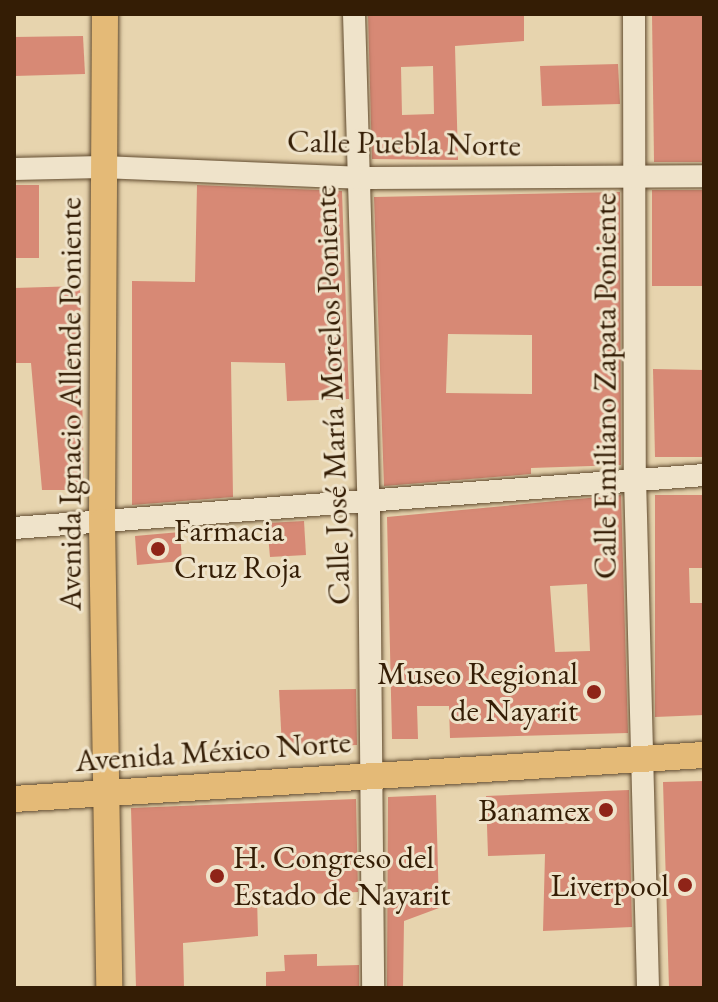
<!DOCTYPE html>
<meta charset="utf-8">
<style>
body{margin:0}
#map{position:relative;width:718px;height:1002px;overflow:hidden;background:#e7d4ae;font-family:"EB Garamond",serif}
div>[style]{position:absolute}
[style*='--x']{left:calc(var(--x)*1px);top:calc(var(--y)*1px);width:calc(var(--w)*1px);rotate:calc(var(--a)*1deg)}
.building>*{inset:0;background:#d78975}
.roads{filter:drop-shadow(0 0 2px #614b2f) drop-shadow(0 0 2px #614b2f)}
.minor>*{height:22px;margin:-11px;padding:0 11px;transform-origin:11px;border-radius:11px;background:#efe3ca}
.major>*{height:26px;margin:-13px;padding:0 13px;transform-origin:13px;border-radius:13px;background:#e4ba77}
.dots>*{width:22px;height:22px;translate:-50% -50%;box-sizing:border-box;border:4px solid #efe3ca;border-radius:50%}
span{translate:-50% -50%;white-space:nowrap;text-align:center;line-height:1.15;-webkit-text-stroke:6px #efe3ca;paint-order:stroke}
.street-label{font-size:32px;color:#341d05}
.poi-label{font-size:32px;color:#341d05}
.left{translate:0 -50%;text-align:left}
.right{translate:-100% -50%;text-align:right}
.frame{position:absolute;inset:0;border:16px solid #341d05;pointer-events:none}
</style>
<div id="map">
<div class="building">
<i style="clip-path:polygon(evenodd,368px 14px,524px 14px,524px 41px,455px 46px,458px 160px,372px 159px,368px 14px,433px 66px,434px 114px,402px 115px,401px 67px,433px 66px)"></i>
<i style="clip-path:polygon(652px 14px,704px 14px,704px 162px,654px 162px)"></i>
<i style="clip-path:polygon(83px 36px,85px 74px,14px 76px,14px 37px)"></i>
<i style="clip-path:polygon(618px 64px,620px 104px,542px 106px,540px 66px)"></i>
<i style="clip-path:polygon(14px 185px,39px 185px,39px 258px,14px 258px)"></i>
<i style="clip-path:polygon(197px 185px,342px 191px,349px 399px,287px 401px,285px 363px,231px 362px,233px 497px,132px 505px,132px 281px,195px 282px)"></i>
<i style="clip-path:polygon(652px 190px,704px 190px,704px 286px,652px 286px)"></i>
<i style="clip-path:polygon(evenodd,620px 192px,621px 465px,531px 468px,531px 474px,384px 486px,374px 197px,620px 192px,448px 334px,532px 335px,532px 394px,446px 393px,448px 334px)"></i>
<i style="clip-path:polygon(80px 286px,84px 490px,42px 490px,31px 363px,14px 363px,14px 288px)"></i>
<i style="clip-path:polygon(653px 369px,704px 370px,704px 457px,655px 457px)"></i>
<i style="clip-path:polygon(evenodd,621px 495px,628px 733px,450px 738px,449px 706px,417px 706px,418px 739px,392px 739px,387px 517px,621px 495px,587px 584px,590px 651px,555px 652px,550px 586px,587px 584px)"></i>
<i style="clip-path:polygon(655px 495px,704px 495px,704px 568px,689px 568px,690px 603px,704px 603px,704px 715px,655px 717px)"></i>
<i style="clip-path:polygon(304px 521px,306px 555px,270px 557px,267px 523px)"></i>
<i style="clip-path:polygon(180px 532px,182px 561px,137px 565px,135px 536px)"></i>
<i style="clip-path:polygon(356px 689px,357px 745px,282px 747px,279px 690px)"></i>
<i style="clip-path:polygon(704px 781px,704px 988px,669px 988px,663px 782px)"></i>
<i style="clip-path:polygon(629px 790px,632px 927px,543px 931px,545px 854px,488px 856px,486px 796px)"></i>
<i style="clip-path:polygon(436px 795px,439px 908px,404px 921px,403px 988px,387px 988px,388px 797px)"></i>
<i style="clip-path:polygon(356px 799px,358px 892px,257px 896px,258px 936px,183px 943px,184px 988px,136px 988px,131px 808px)"></i>
<i style="clip-path:polygon(317px 954px,317px 966px,359px 965px,359px 988px,266px 988px,266px 972px,285px 971px,284px 955px)"></i>
</div>
<div class="roads">
<div class="minor">
<i style="--x:354;--y:14;--w:497;--a:88.3"></i>
<i style="--x:369;--y:511;--w:477;--a:89.5"></i>
<i style="--x:634;--y:14;--w:463;--a:89.9"></i>
<i style="--x:635;--y:477;--w:511;--a:88.54"></i>
<i style="--x:14;--y:169;--w:88;--a:-1.3"></i>
<i style="--x:102;--y:167;--w:268;--a:2.4"></i>
<i style="--x:370;--y:178;--w:334;--a:-0.3"></i>
<i style="--x:14;--y:528;--w:692;--a:-4.39"></i>
</div>
<div class="major">
<i style="--x:105;--y:14;--w:508;--a:90.34"></i>
<i style="--x:102;--y:522;--w:466;--a:89.1"></i>
<i style="--x:14;--y:799;--w:691;--a:-3.65"></i>
</div>
</div>
<div class="dots">
<i style="left:158px;top:549px;background:#8f2418"></i>
<i style="left:594px;top:692px;background:#8f2418"></i>
<i style="left:606px;top:810px;background:#8f2418"></i>
<i style="left:217px;top:876px;background:#8f2418"></i>
<i style="left:685px;top:885px;background:#8f2418"></i>
</div>
<div class="street-label">
<span style="left:404px;top:143px;rotate:1deg">Calle Puebla Norte</span>
<span style="left:605px;top:386px;rotate:-90deg">Calle Emiliano Zapata Poniente</span>
<span style="left:332px;top:395px;rotate:-92deg">Calle José María Morelos Poniente</span>
<span style="left:70px;top:404px;rotate:-90deg">Avenida Ignacio Allende Poniente</span>
<span style="left:213px;top:751px;rotate:-4deg">Avenida México Norte</span>
</div>
<div class="poi-label">
<span class="left" style="left:174px;top:549px">Farmacia<br>Cruz Roja</span>
<span class="right" style="left:578px;top:692px">Museo Regional<br>de Nayarit</span>
<span class="right" style="left:590px;top:810px">Banamex</span>
<span class="left" style="left:233px;top:876px">H. Congreso del<br>Estado de Nayarit</span>
<span class="right" style="left:669px;top:885px">Liverpool</span>
</div>
<div class="frame"></div>
</div>
